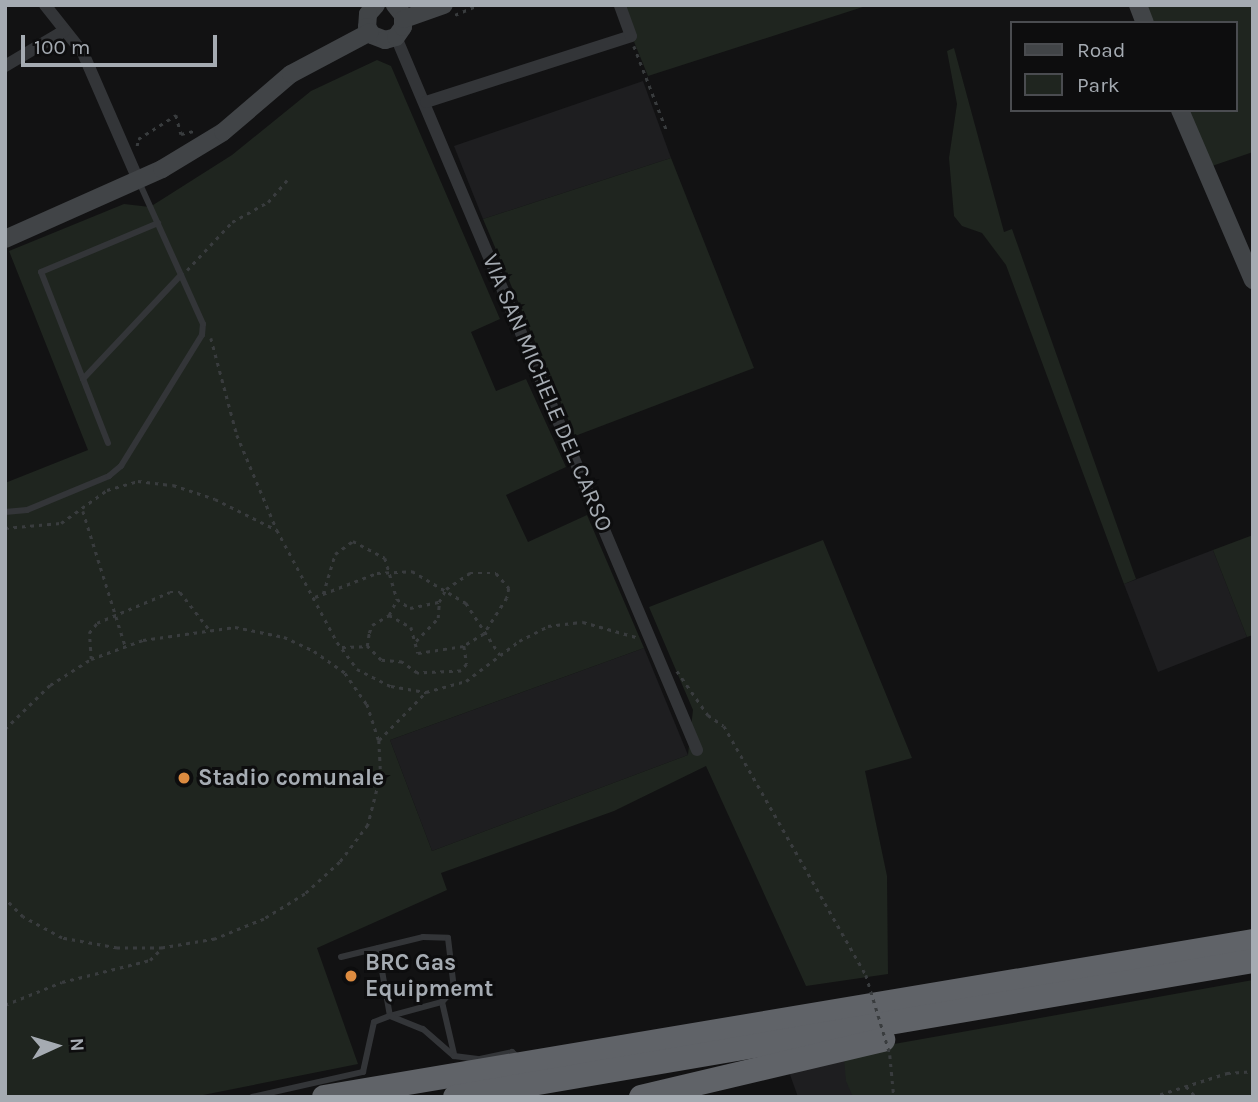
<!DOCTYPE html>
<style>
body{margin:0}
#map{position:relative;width:1258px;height:1102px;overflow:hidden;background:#121213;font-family:Karla,sans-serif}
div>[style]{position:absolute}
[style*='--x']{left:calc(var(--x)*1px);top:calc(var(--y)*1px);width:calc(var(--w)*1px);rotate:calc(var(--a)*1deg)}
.built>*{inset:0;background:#1e1e20}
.green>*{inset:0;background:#1f251f}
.path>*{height:2.5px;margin-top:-1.25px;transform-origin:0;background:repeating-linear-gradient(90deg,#393c3e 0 3.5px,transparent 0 8.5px)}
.lane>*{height:6px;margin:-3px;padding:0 3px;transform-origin:3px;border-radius:3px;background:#333538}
.street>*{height:12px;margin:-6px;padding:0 6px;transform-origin:6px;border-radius:6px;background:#333538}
.secondary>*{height:18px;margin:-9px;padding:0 9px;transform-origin:9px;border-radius:9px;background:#414447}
.highway>*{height:24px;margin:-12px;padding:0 12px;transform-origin:12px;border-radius:12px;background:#606368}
.path-bridge>*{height:2.5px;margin-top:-1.25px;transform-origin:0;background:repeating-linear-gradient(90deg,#393c3e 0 3.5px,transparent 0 8.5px)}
.dots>*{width:19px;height:19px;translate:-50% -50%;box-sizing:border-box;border:4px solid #0d0d0e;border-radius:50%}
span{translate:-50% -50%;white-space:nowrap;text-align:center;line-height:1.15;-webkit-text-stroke:6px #0d0d0e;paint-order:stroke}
.street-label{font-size:23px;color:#a5abb2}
.poi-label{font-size:23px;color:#a5abb2;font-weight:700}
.left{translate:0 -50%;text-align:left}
.frame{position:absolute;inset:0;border:7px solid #a5abb2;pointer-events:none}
.legend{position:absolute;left:1010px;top:21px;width:228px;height:91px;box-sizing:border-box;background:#0d0d0e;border:2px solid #4a4c50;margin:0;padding:9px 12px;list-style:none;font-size:21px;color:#a5abb2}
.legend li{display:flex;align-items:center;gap:14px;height:35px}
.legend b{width:35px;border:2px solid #4a4c50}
.north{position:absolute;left:21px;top:1011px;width:70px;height:70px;-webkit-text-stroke:5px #0d0d0e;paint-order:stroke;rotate:86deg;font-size:19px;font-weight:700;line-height:28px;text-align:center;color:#a5abb2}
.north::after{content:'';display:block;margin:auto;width:24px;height:32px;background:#a5abb2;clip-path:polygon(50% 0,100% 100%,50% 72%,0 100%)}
.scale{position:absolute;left:21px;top:35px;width:196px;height:32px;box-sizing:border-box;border:4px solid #a5abb2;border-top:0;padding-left:9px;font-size:21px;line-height:24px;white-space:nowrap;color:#a5abb2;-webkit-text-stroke:5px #0d0d0e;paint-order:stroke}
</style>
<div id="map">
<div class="built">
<i style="clip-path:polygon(643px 81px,671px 158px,483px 219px,454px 146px)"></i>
<i style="clip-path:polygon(1213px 550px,1247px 637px,1158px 672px,1124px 584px)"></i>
<i style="clip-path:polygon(644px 648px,688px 755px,432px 851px,390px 740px)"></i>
<i style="clip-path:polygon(844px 1059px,853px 1097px,798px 1097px,788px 1069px)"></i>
</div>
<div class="green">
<i style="clip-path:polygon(619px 5px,869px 5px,648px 76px)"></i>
<i style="clip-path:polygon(1143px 5px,1253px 5px,1253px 152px,1209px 167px,1185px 110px,1235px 110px,1235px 23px,1150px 23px)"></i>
<i style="clip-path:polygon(954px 48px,1004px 232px,1012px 229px,1136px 579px,1124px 584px,1006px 265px,982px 233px,962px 226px,954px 216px,949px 158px,957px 104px,947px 51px)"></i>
<i style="clip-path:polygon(377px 60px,391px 66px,500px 319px,471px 332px,496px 391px,526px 379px,566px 467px,506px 495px,528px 542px,587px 515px,644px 648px,390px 740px,432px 851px,688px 755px,693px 710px,649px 607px,823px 540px,912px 758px,865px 771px,887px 876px,888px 974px,806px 986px,706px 766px,614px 811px,441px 873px,447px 890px,317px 948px,358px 1064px,193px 1097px,5px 1097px,5px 483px,88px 450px,9px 251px,124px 204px,150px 207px,232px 155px,311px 91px)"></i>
<i style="clip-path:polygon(671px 158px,754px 368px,575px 436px,483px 219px)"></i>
<i style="clip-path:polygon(1253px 535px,1253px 635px,1247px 637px,1213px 550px)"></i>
<i style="clip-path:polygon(1253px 980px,1253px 1097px,853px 1097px,846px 1081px,844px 1059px,894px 1044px)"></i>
</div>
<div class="path">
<i style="--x:455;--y:15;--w:25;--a:-23"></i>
<i style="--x:634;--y:46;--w:91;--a:68.8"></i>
<i style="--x:137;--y:146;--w:7;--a:-82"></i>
<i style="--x:138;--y:139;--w:45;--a:-32.3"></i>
<i style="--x:176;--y:115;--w:20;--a:75"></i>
<i style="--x:181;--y:134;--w:13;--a:-13"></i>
<i style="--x:187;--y:270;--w:66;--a:-46.8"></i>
<i style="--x:232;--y:222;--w:41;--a:-29.1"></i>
<i style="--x:268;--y:202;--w:29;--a:-49"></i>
<i style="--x:211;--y:338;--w:100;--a:75"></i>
<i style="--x:237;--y:435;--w:103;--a:67.2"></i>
<i style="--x:277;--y:530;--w:127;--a:61.8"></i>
<i style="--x:337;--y:642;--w:34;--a:53"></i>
<i style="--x:357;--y:669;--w:38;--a:27"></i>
<i style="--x:391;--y:686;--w:36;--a:10"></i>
<i style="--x:426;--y:692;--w:41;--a:-15.4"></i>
<i style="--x:466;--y:681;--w:66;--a:-37"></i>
<i style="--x:519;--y:641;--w:33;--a:-27"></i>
<i style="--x:548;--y:626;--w:35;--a:-7"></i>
<i style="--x:583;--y:622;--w:55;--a:15.8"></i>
<i style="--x:83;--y:511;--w:140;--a:72.6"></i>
<i style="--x:5;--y:528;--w:56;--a:-5.1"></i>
<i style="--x:61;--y:523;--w:57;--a:-35.7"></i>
<i style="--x:107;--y:490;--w:32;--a:-16"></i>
<i style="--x:138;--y:481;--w:35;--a:7"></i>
<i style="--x:173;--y:485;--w:44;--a:18.4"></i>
<i style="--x:215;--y:499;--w:69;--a:26.6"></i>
<i style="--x:323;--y:594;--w:42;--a:-73.3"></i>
<i style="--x:335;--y:554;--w:22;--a:-36"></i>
<i style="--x:353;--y:541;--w:36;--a:28"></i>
<i style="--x:385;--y:558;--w:43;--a:73.7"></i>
<i style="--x:397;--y:599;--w:16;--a:35"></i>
<i style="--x:410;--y:608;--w:30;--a:-12"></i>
<i style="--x:439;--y:602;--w:15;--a:-62"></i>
<i style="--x:446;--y:589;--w:29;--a:-34"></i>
<i style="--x:470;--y:573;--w:26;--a:0"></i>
<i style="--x:496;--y:573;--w:20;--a:49"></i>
<i style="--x:509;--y:588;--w:10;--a:101"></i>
<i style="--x:507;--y:598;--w:43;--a:122.6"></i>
<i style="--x:484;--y:634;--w:23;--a:149"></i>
<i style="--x:315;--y:597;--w:66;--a:-21.2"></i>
<i style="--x:377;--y:573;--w:35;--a:-3"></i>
<i style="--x:412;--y:571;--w:63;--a:30.7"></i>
<i style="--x:466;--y:603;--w:62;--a:56.8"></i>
<i style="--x:389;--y:615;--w:25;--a:29"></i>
<i style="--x:411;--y:627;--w:27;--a:75"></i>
<i style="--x:418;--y:653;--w:47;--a:-8.7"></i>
<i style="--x:464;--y:646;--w:18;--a:81"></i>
<i style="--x:467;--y:664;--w:9;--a:131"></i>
<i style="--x:461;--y:671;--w:44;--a:177.4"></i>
<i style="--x:417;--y:673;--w:19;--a:-144"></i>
<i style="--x:402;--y:662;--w:21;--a:-175"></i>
<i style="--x:381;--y:660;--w:20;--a:-135"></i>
<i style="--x:367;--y:646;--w:13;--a:-81"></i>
<i style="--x:369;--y:633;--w:9;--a:-69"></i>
<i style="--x:372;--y:625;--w:20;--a:-30"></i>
<i style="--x:389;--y:615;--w:18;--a:-63"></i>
<i style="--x:416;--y:641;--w:32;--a:-46"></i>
<i style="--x:438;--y:618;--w:16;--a:-86"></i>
<i style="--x:342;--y:647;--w:25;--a:-2"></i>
<i style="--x:91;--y:659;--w:26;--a:-94"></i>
<i style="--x:89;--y:633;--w:13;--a:-51"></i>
<i style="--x:97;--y:623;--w:79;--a:-23"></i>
<i style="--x:170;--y:592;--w:10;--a:0"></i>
<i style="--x:180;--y:592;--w:46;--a:52.1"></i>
<i style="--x:677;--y:671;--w:54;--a:54.8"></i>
<i style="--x:708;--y:715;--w:19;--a:35"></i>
<i style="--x:724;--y:726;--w:287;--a:60.3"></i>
<i style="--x:5;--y:729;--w:63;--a:-44.4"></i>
<i style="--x:50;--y:685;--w:49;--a:-32.4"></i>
<i style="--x:91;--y:659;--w:55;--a:-20.1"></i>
<i style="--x:143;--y:640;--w:93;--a:-8"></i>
<i style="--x:235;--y:627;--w:50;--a:11.5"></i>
<i style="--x:284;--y:637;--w:33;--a:25"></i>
<i style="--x:314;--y:651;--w:38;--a:35"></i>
<i style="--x:345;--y:673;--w:38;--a:55"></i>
<i style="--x:367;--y:704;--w:38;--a:72"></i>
<i style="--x:379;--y:740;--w:34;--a:87"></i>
<i style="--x:381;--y:774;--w:53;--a:104.3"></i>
<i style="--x:368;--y:825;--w:46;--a:127.1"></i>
<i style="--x:340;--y:862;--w:47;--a:137.6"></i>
<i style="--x:305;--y:894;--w:48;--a:148.6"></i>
<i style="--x:264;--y:919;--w:53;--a:157.8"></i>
<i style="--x:215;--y:939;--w:54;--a:170.4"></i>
<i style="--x:162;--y:948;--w:45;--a:180"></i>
<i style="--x:117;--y:948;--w:56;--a:-169.7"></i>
<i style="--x:62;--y:938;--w:44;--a:-151.7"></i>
<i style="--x:23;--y:917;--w:25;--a:-135"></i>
<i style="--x:379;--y:740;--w:67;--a:-45.6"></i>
<i style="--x:5;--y:1005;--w:61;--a:-22"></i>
<i style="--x:62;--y:982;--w:91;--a:-14"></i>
<i style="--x:150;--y:960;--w:16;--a:-45"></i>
<i style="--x:890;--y:1055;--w:42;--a:84.6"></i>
<i style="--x:1186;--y:1086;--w:15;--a:48"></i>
<i style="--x:1152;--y:1097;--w:79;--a:-17.7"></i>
<i style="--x:1227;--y:1073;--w:26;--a:-4"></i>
</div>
<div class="lane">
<i style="--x:83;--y:379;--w:115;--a:-111.4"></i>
<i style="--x:41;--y:272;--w:127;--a:-22.7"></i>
<i style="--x:108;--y:443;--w:69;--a:-111.3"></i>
<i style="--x:83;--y:379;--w:143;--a:-46.7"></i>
<i style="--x:181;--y:275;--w:102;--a:-114.3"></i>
<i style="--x:5;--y:512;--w:22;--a:-5"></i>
<i style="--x:27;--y:510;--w:89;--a:-22.5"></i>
<i style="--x:109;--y:476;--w:16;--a:-40"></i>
<i style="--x:121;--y:466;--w:154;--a:-58.3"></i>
<i style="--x:202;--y:335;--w:11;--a:-85"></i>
<i style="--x:203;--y:324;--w:54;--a:-114.2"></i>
<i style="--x:378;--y:948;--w:69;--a:80"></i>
<i style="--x:390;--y:1016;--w:54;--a:-15.1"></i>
<i style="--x:442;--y:1002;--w:53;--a:77"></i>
<i style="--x:341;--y:957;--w:84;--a:-13.7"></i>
<i style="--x:423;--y:937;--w:25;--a:2"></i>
<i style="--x:448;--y:938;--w:51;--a:83.3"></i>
<i style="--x:454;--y:989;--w:18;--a:133"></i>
<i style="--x:252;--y:1097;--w:114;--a:-12.7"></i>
<i style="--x:363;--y:1072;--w:51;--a:-77.6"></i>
<i style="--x:374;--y:1022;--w:17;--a:-21"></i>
<i style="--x:390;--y:1016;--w:35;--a:22"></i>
<i style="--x:423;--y:1029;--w:41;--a:41.1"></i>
<i style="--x:454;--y:1056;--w:26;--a:7"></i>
<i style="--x:480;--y:1059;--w:33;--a:-12"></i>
<i style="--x:512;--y:1052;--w:8;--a:40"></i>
</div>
<div class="street">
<i style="--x:45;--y:5;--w:61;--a:51.6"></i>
<i style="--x:83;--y:53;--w:141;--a:66.5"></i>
<i style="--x:396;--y:37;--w:774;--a:67.11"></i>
<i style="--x:5;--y:66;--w:69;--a:-30.7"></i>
<i style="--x:426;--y:102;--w:215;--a:-17.8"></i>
<i style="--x:631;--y:36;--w:33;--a:-110"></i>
</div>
<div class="secondary">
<i style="--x:376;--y:5;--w:12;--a:132"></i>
<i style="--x:368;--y:14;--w:13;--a:94"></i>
<i style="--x:367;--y:27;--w:9;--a:58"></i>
<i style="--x:372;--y:35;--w:14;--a:21"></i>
<i style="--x:385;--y:40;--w:11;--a:-15"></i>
<i style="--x:396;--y:37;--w:12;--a:-55"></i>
<i style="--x:403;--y:27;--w:12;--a:-90"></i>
<i style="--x:403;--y:15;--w:13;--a:-129"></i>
<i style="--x:1138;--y:5;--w:19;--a:69"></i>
<i style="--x:404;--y:19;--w:42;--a:-19.3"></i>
<i style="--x:1180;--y:110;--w:185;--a:66.8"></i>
<i style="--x:5;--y:239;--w:172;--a:-24"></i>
<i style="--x:162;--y:169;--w:71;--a:-31.2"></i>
<i style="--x:223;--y:132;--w:89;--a:-40.5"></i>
<i style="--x:291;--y:74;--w:89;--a:-28"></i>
</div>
<div class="highway">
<i style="--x:324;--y:1097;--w:942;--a:-9.53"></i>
<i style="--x:455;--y:1097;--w:810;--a:-9.67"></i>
<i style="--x:641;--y:1097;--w:249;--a:-13.3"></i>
</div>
<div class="path-bridge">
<i style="--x:866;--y:975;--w:83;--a:73.1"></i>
</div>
<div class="dots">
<i style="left:184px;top:778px;background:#dc8b40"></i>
<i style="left:351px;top:976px;background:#dc8b40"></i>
</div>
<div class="street-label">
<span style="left:547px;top:393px;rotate:67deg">VIA SAN MICHELE DEL CARSO</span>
</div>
<div class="poi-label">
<span class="left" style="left:198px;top:778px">Stadio comunale</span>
<span class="left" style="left:365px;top:976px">BRC Gas<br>Equipmemt</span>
</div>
<div class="frame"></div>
<ul class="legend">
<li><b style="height:9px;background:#414447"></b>Road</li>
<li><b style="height:19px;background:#1f251f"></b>Park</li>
</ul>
<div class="north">N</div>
<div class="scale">100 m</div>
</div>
